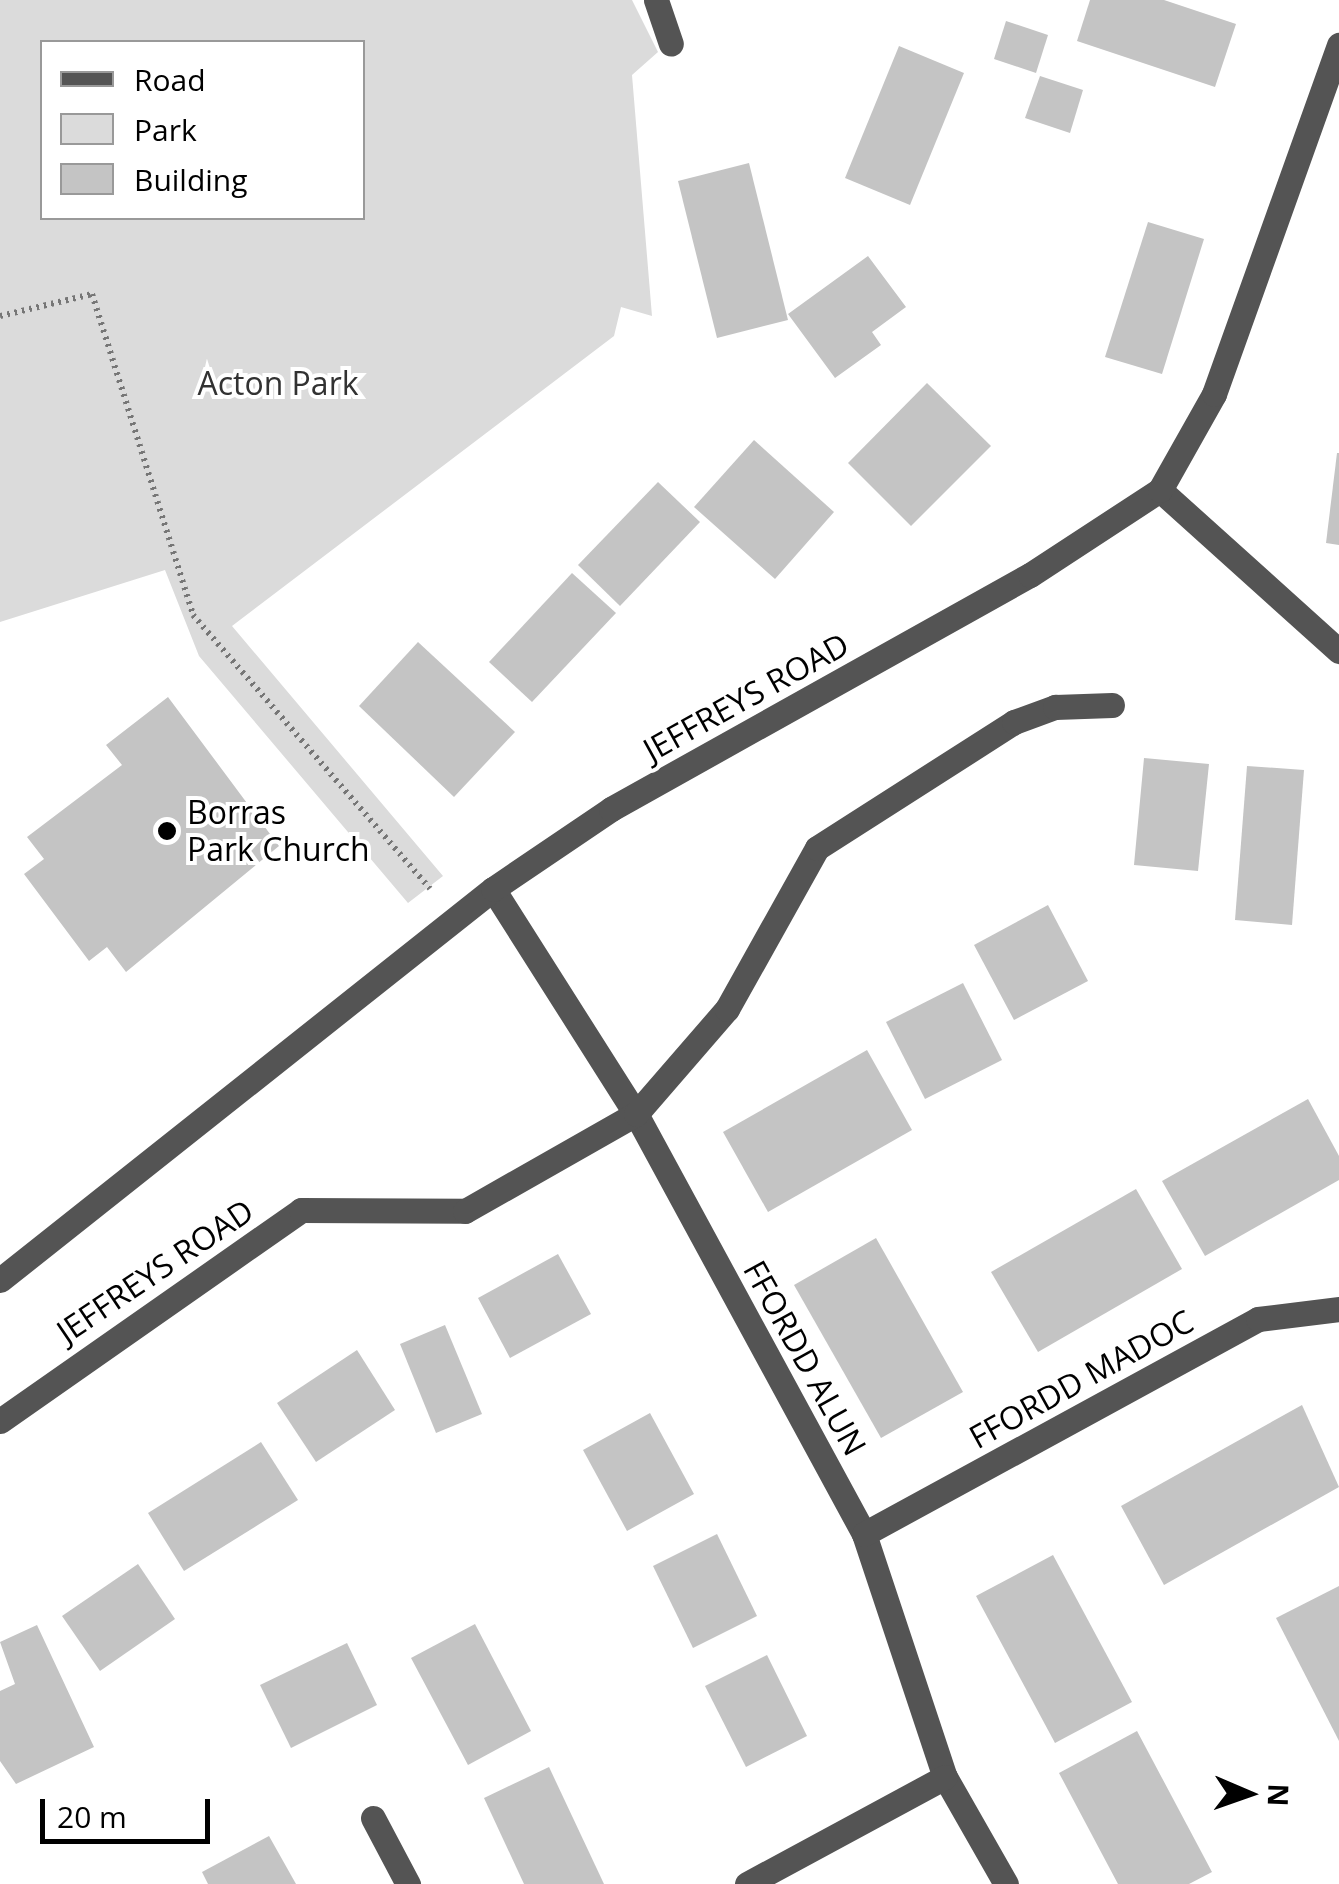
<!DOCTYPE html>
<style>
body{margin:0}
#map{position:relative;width:1339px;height:1884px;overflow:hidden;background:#fff;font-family:"Open Sans",sans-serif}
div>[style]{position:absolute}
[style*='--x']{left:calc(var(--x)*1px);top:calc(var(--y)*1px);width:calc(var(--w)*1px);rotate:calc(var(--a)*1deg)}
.green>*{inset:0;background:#dbdbdb}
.building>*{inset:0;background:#c4c4c4}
.path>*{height:6px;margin-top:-3px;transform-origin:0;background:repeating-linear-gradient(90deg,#767676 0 2.5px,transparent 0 7.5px)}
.minor>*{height:25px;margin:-12.5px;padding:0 12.5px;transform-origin:12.5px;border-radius:12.5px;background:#545454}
.dots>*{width:28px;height:28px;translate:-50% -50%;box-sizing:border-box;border:5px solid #fff;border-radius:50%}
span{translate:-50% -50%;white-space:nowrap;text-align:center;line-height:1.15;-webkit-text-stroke:8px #fff;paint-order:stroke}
.park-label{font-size:32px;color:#323232}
.street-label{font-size:32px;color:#000}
.poi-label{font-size:32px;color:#000}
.left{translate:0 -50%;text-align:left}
.legend{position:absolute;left:40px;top:40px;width:325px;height:180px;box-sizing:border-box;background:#fff;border:2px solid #999;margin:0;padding:12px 18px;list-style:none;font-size:30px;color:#000}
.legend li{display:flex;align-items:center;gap:20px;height:50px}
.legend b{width:50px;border:2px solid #999}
.north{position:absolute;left:1199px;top:1744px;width:100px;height:100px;-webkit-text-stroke:8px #fff;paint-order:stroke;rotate:92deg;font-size:28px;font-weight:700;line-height:40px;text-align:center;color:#000}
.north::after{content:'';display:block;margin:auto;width:35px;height:45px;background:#000;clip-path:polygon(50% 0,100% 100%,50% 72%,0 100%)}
.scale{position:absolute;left:40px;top:1799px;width:170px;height:45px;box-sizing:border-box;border:5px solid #000;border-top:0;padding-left:12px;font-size:30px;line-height:35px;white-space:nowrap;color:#000;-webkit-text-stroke:8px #fff;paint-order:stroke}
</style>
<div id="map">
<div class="green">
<i style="clip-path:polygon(evenodd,0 0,632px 0,658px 52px,632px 75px,652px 316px,621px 307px,614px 336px,232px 626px,443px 876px,408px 903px,199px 656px,165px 570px,0 622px,0 0,42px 42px,362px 42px,362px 218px,42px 218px,42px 42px)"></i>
</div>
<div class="building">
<i style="clip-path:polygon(1090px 0,1164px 0,1236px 24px,1215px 87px,1077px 41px)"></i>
<i style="clip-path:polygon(1006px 21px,1048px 35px,1036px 73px,994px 59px)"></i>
<i style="clip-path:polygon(899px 46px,964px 73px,910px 205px,845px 178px)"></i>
<i style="clip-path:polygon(1040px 76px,1083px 90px,1070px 133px,1025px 118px)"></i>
<i style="clip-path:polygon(749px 163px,788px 320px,717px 338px,678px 181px)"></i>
<i style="clip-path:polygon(1148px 222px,1204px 239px,1162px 374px,1105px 357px)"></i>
<i style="clip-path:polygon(868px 256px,906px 307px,872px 332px,881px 345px,835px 378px,788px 314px)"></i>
<i style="clip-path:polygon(927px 383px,991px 446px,911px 526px,848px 463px)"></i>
<i style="clip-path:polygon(754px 440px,834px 512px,775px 579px,694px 507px)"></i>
<i style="clip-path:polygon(1337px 453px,1339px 453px,1339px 545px,1326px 543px)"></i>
<i style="clip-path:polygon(658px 482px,700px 522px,620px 606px,578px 565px)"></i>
<i style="clip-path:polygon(572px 573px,616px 613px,532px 702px,489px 662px)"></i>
<i style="clip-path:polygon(418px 642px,515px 732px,454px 797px,359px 706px)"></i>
<i style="clip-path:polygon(168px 697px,279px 846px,126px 972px,107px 947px,89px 961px,24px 874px,44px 859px,27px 837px,122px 765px,106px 745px)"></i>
<i style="clip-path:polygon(1144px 758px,1209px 764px,1198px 871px,1134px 865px)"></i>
<i style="clip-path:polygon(1247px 766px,1304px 770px,1292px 925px,1235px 920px)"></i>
<i style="clip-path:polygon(1048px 905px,1088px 981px,1014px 1020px,974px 945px)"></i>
<i style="clip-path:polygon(963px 983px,1002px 1060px,925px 1099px,886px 1022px)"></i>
<i style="clip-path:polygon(867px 1050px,912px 1130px,768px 1212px,723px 1132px)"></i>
<i style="clip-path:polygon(1308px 1099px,1339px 1156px,1339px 1180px,1205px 1256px,1162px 1181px)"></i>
<i style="clip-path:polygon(1136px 1189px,1182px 1269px,1038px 1352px,991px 1272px)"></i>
<i style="clip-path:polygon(876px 1238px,963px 1392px,881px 1438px,794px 1285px)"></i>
<i style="clip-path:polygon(558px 1254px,591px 1314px,510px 1358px,478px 1298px)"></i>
<i style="clip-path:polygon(445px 1325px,482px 1414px,436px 1433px,400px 1344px)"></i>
<i style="clip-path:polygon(357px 1350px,395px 1410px,316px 1462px,277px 1403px)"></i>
<i style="clip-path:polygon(1302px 1405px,1339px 1487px,1164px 1585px,1121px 1506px)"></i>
<i style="clip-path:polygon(650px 1413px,694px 1494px,627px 1531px,583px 1450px)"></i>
<i style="clip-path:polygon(261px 1442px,298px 1500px,184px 1571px,148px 1513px)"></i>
<i style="clip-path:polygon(717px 1534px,757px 1616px,693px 1648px,653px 1566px)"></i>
<i style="clip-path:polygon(1053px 1555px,1132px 1702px,1055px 1743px,976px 1596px)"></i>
<i style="clip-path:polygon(138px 1564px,175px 1619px,100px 1671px,62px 1616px)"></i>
<i style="clip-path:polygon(1339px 1586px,1339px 1741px,1276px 1618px)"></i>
<i style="clip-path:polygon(475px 1624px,531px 1731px,468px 1765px,411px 1658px)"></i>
<i style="clip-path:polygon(37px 1625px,94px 1747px,16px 1784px,0 1761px,0 1691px,15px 1684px,0 1642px)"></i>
<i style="clip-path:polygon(347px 1643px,377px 1705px,291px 1748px,260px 1685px)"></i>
<i style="clip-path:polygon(767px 1655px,807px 1736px,746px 1767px,705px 1686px)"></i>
<i style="clip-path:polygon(1137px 1731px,1212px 1872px,1189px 1884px,1118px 1884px,1059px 1773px)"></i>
<i style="clip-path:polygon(549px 1767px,604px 1884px,524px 1884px,484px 1798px)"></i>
<i style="clip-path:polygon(269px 1836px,296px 1884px,208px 1884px,202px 1872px)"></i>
</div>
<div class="path">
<i style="--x:0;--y:316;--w:95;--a:-13.4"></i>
<i style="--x:92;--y:294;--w:337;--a:72.5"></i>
<i style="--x:193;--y:615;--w:362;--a:49.1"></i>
</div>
<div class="minor">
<i style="--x:656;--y:0;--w:46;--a:71.2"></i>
<i style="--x:1160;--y:490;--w:241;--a:42"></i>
<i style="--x:493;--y:889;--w:267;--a:57.6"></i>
<i style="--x:636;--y:1114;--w:478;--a:61.5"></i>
<i style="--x:864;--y:1534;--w:256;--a:71.6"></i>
<i style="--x:945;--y:1777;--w:123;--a:60.3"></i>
<i style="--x:0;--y:1280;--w:629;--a:-38.42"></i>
<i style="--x:493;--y:889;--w:143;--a:-34.1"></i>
<i style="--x:611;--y:809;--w:480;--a:-29.2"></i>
<i style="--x:1030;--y:575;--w:155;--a:-33.2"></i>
<i style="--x:1160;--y:490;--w:110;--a:-60.6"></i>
<i style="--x:1214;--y:394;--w:371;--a:-70.3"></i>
<i style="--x:0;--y:1421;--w:368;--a:-35"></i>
<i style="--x:301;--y:1210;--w:164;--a:0.3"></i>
<i style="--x:465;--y:1211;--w:197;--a:-29.6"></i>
<i style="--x:636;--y:1114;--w:139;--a:-49.1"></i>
<i style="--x:727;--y:1009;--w:184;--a:-60.8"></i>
<i style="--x:817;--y:848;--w:234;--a:-32.6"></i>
<i style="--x:1014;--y:722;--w:44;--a:-20.1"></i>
<i style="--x:1055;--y:707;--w:57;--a:-2"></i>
<i style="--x:864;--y:1534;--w:449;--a:-28.6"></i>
<i style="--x:1258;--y:1319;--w:82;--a:-7"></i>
<i style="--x:373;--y:1818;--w:75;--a:62.1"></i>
<i style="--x:747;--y:1884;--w:225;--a:-28.4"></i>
</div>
<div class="dots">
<i style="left:167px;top:831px;background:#000"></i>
</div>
<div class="park-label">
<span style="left:278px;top:383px">Acton Park</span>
</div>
<div class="street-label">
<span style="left:746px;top:697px;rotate:-29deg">JEFFREYS ROAD</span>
<span style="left:155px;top:1271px;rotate:-34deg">JEFFREYS ROAD</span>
<span style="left:805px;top:1358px;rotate:61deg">FFORDD ALUN</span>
<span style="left:1081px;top:1379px;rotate:-29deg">FFORDD MADOC</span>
</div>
<div class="poi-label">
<span class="left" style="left:187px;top:831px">Borras<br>Park Church</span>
</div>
<ul class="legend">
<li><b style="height:12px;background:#545454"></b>Road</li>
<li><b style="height:28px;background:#dbdbdb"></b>Park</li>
<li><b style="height:28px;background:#c4c4c4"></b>Building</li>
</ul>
<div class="north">N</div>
<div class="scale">20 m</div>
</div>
